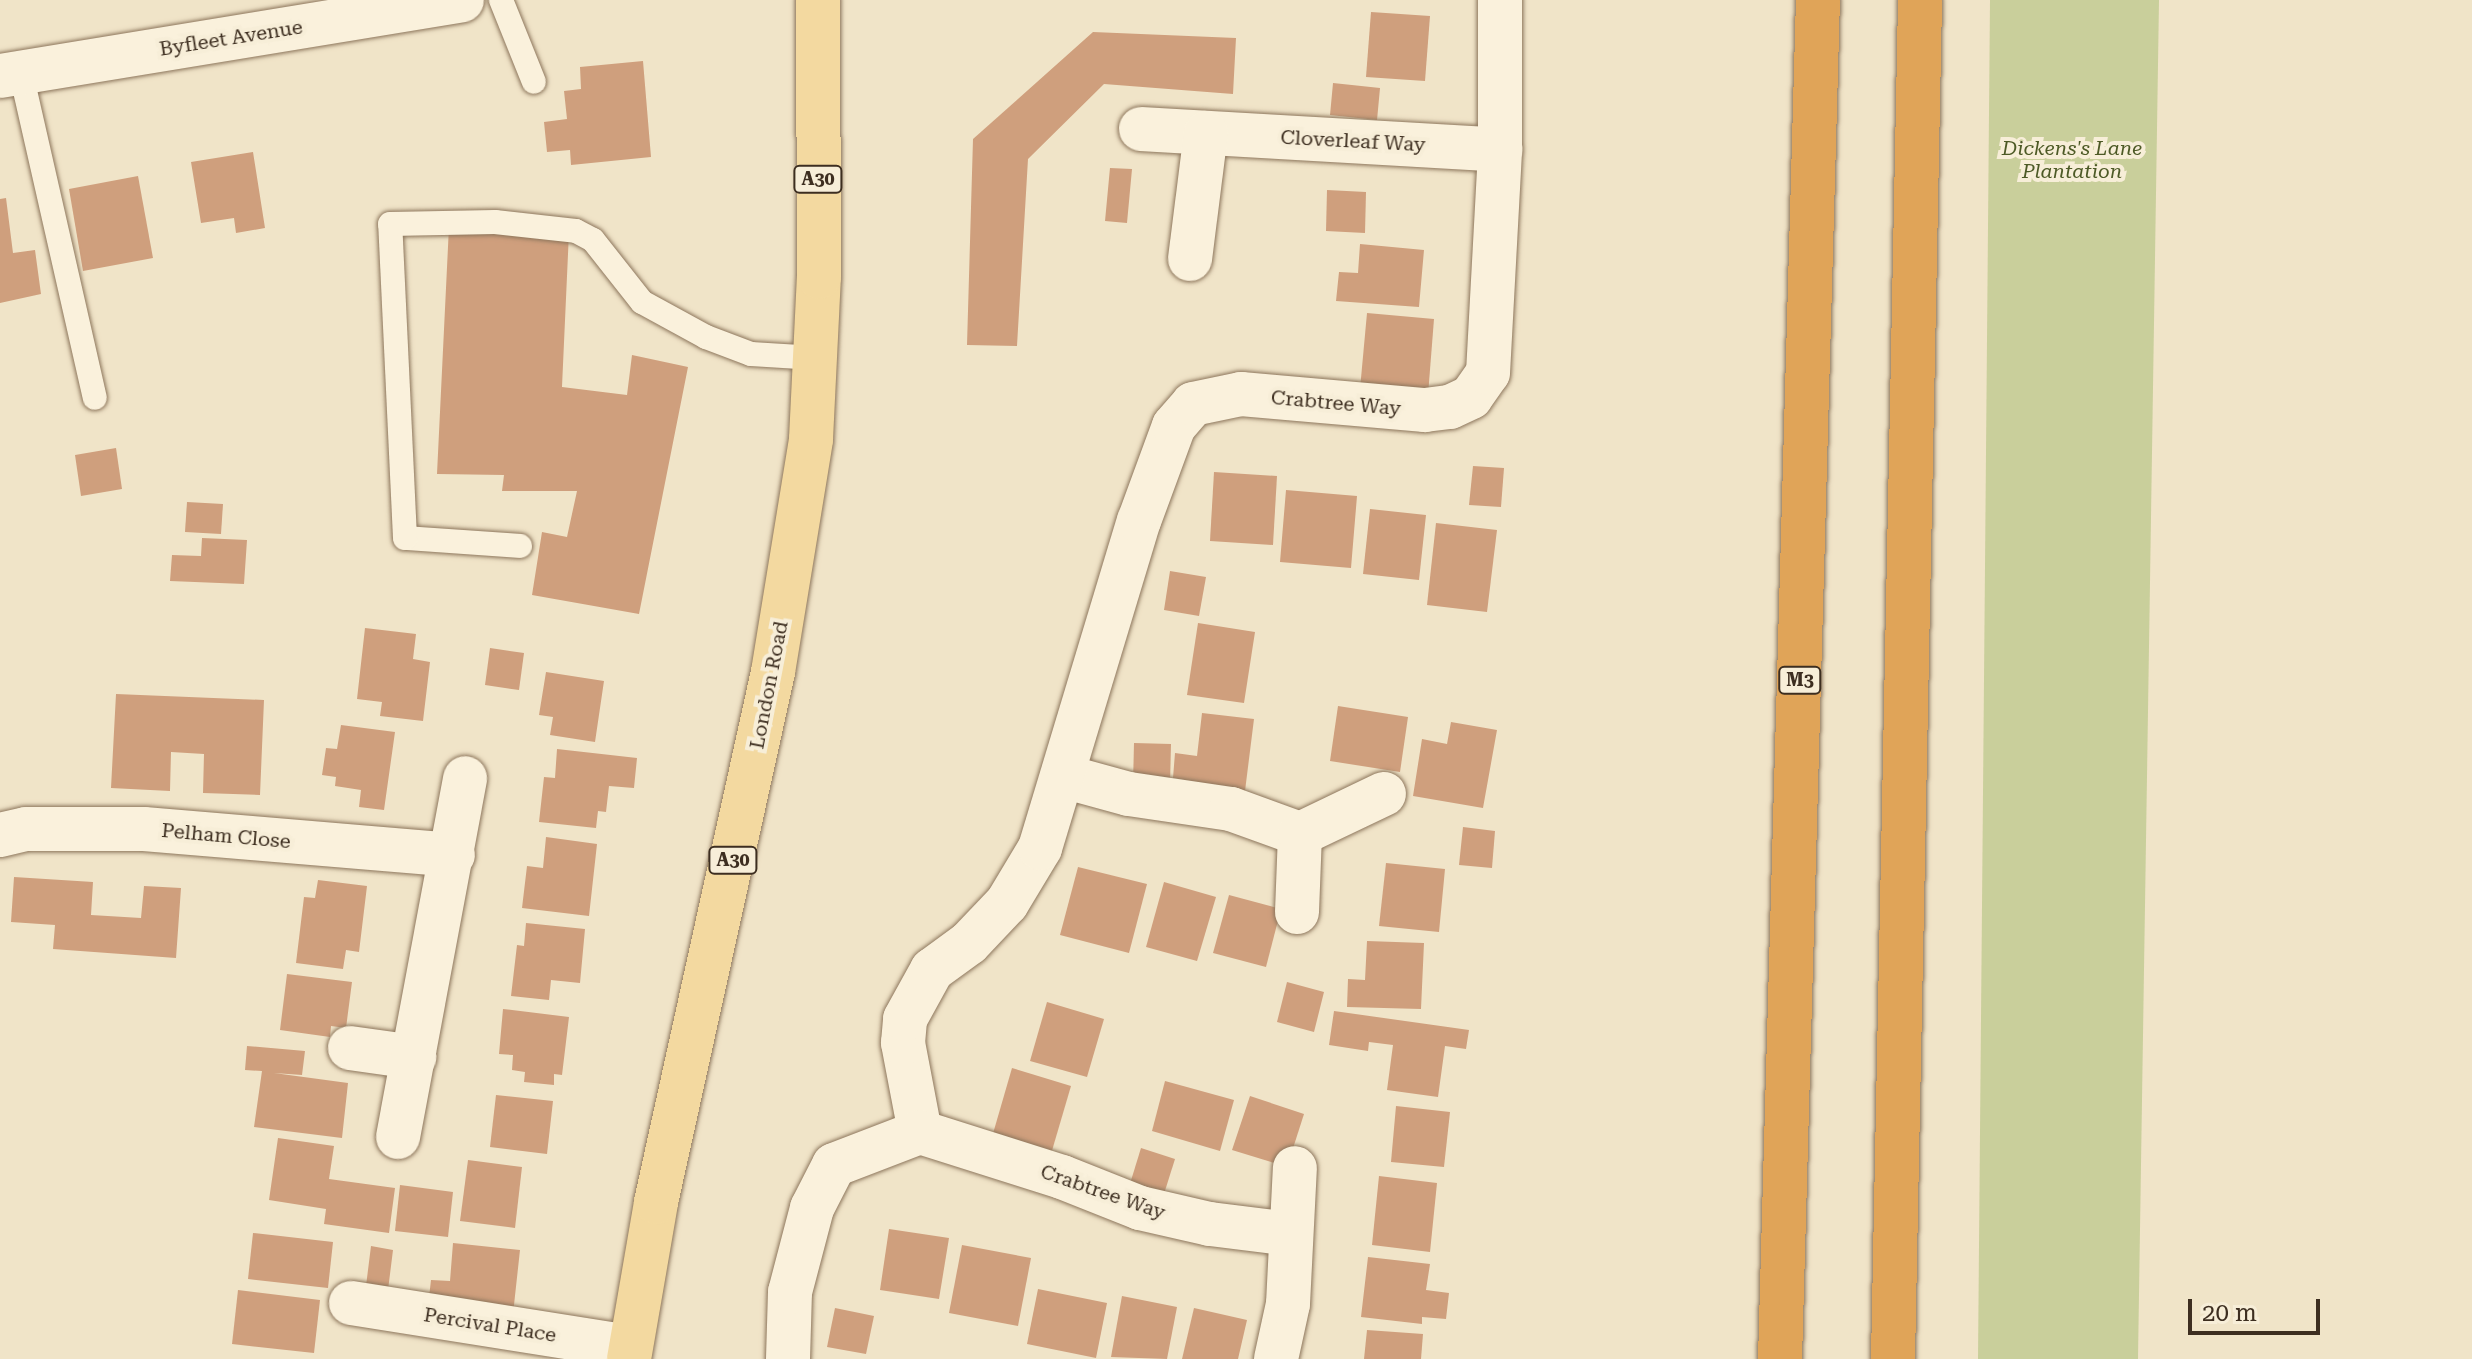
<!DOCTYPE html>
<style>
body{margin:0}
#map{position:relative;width:2472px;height:1359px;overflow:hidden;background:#f0e4c8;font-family:"Roboto Serif",serif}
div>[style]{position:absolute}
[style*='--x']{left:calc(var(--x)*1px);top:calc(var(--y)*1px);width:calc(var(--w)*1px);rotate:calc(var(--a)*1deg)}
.green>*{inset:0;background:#c9cf9b}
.building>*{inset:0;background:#cf9f7d}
.roads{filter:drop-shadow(0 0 2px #8d765c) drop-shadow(0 0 2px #8d765c)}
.service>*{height:24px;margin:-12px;padding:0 12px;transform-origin:12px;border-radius:12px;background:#faf1dc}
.minor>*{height:44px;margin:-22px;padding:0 22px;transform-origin:22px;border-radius:22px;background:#faf1dc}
.primary>*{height:44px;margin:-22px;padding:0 22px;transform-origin:22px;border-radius:22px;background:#f3d9a0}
.motorway>*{height:44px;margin:-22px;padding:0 22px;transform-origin:22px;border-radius:22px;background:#e0a458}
span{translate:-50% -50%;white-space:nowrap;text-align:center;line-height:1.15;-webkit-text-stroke:8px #f7eed8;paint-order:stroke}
.shield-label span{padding:2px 6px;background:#f7eed8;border:2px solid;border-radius:6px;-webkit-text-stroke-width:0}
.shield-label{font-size:18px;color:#3d2e20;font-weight:700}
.street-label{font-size:20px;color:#3d2e20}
.park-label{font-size:20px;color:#4d5a26;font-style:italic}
.scale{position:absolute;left:2188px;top:1299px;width:132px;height:36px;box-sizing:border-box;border:4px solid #3d2e20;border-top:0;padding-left:10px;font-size:24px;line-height:28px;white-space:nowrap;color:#3d2e20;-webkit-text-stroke:6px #f7eed8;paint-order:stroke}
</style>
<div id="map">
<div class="green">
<i style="clip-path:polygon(1990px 0,2159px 0,2138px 1359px,1978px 1359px)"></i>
</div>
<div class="building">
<i style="clip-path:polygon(1371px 12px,1430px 16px,1425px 81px,1366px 77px)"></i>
<i style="clip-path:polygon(1093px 32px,1236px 38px,1233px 94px,1104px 84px,1028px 159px,1017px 346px,967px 345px,973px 139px)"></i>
<i style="clip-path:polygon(643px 61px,651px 157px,571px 165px,570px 150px,547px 152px,544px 122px,567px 119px,564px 91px,581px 89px,580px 67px)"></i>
<i style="clip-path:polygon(1333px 83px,1380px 88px,1377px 120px,1330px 115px)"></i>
<i style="clip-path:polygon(253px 152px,265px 228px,236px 233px,234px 218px,201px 223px,191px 162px)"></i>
<i style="clip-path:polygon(1110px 168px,1132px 169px,1127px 223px,1105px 221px)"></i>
<i style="clip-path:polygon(138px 176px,153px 258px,83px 271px,69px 189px)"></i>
<i style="clip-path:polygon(1327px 190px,1366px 192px,1365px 233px,1326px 231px)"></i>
<i style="clip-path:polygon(6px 198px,13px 253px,35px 250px,41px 294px,0 303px,0 199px)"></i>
<i style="clip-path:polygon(449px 226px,569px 232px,562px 387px,627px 395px,632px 355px,688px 367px,639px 614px,532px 595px,542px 532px,567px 537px,577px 491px,502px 491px,504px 475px,437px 474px)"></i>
<i style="clip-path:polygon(1360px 244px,1424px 250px,1419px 307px,1336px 301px,1339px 272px,1358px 273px)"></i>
<i style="clip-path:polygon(1367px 313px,1434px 319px,1428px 395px,1360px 389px)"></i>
<i style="clip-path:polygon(116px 448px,122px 489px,81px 496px,75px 455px)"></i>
<i style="clip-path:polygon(1473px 466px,1504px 468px,1501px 507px,1469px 505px)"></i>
<i style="clip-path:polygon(1214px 472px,1277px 476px,1273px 545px,1210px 541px)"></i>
<i style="clip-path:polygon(1286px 490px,1357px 496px,1351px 568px,1280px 562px)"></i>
<i style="clip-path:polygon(187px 502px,223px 504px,221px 534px,185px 532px)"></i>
<i style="clip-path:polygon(1370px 509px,1426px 515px,1419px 580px,1363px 574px)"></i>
<i style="clip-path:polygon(1436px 523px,1497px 530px,1487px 612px,1427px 605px)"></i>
<i style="clip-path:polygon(202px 538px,247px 540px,244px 584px,170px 581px,172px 555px,201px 556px)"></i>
<i style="clip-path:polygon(1170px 571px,1206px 577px,1199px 616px,1164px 610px)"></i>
<i style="clip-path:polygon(1198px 623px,1255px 632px,1244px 703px,1187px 695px)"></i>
<i style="clip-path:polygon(365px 628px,416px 634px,413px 659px,430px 662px,423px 721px,380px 716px,382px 702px,357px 699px)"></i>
<i style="clip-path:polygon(490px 648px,524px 653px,519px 690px,485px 685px)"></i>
<i style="clip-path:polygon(546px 672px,604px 681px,595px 742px,550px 735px,553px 717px,539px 715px)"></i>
<i style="clip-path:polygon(116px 694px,264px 700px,260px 795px,203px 793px,204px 754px,171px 752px,170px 791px,111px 788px)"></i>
<i style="clip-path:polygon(1338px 706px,1408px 717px,1400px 772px,1330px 761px)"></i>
<i style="clip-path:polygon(1202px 713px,1254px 719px,1245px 791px,1173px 778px,1175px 753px,1197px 756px)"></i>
<i style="clip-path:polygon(1451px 722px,1497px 730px,1483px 808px,1413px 796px,1422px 739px,1447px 744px)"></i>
<i style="clip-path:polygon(341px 725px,395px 732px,384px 810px,359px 807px,361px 790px,335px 786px,336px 777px,322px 775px,326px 748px,337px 749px)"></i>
<i style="clip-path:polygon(1134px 743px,1171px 744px,1170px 785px,1133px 784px)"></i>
<i style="clip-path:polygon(557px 749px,637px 758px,634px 788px,609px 786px,606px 812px,598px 811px,596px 828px,539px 822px,544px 777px,555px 778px)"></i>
<i style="clip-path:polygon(1463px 827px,1495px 831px,1492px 868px,1459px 865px)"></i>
<i style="clip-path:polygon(546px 837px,597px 844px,589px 916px,522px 908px,527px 866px,543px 868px)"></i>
<i style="clip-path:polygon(1386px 863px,1445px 869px,1439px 932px,1379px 926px)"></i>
<i style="clip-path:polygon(1078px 867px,1147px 884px,1129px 953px,1060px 935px)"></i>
<i style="clip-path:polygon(14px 877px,93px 882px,91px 915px,141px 918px,144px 886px,181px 888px,176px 958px,53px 949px,55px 925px,11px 922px)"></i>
<i style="clip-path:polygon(318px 880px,367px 886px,359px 952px,346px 950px,343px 969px,296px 963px,304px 897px,315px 898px)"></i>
<i style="clip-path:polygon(1164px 882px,1216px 897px,1197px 961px,1146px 947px)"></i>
<i style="clip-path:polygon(1229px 895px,1281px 909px,1266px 967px,1213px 953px)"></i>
<i style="clip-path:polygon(526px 923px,585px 929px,580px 983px,551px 980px,549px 1000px,511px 996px,517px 945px,524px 946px)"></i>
<i style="clip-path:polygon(1367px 941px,1424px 943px,1421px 1009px,1347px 1007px,1348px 979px,1365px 980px)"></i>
<i style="clip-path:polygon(287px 974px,352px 982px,346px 1028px,331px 1026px,330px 1037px,280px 1030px)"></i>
<i style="clip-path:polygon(1287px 982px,1324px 992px,1314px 1032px,1277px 1022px)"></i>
<i style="clip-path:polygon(1047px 1002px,1104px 1019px,1087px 1077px,1030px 1061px)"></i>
<i style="clip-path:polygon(503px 1009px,569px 1017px,562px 1075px,554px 1074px,554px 1085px,524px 1082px,525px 1072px,512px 1070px,513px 1055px,499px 1054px)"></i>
<i style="clip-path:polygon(1334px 1011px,1469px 1030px,1466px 1049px,1445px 1046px,1438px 1097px,1387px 1090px,1393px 1045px,1369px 1042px,1368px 1051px,1329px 1045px)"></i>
<i style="clip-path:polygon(247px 1046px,305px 1051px,302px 1075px,274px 1073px,348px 1083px,342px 1138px,254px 1127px,262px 1071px,245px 1070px)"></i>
<i style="clip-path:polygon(1012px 1068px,1071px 1086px,1051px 1154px,992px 1137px)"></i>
<i style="clip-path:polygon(1165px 1081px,1234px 1100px,1220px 1151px,1152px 1131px)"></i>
<i style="clip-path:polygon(496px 1095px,553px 1101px,547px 1154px,490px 1147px)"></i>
<i style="clip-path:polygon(1250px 1096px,1304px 1114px,1287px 1167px,1232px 1150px)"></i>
<i style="clip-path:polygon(1396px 1106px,1450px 1112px,1444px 1167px,1391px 1162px)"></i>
<i style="clip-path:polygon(278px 1138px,334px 1146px,329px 1179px,395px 1188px,389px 1233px,324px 1224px,326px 1209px,269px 1200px)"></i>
<i style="clip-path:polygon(1141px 1148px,1175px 1159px,1163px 1197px,1129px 1187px)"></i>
<i style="clip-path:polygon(468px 1160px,522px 1167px,515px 1228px,460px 1221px)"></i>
<i style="clip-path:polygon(1379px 1176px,1437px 1183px,1430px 1252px,1372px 1245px)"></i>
<i style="clip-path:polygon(400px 1185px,453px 1192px,448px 1237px,395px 1231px)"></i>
<i style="clip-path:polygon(889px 1229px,949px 1238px,939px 1299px,880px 1290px)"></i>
<i style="clip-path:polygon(253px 1233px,333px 1242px,328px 1288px,248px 1279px)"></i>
<i style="clip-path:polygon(453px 1243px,520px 1250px,513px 1314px,428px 1306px,431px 1280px,450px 1281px)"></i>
<i style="clip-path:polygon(962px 1245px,1031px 1258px,1018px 1326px,949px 1313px)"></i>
<i style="clip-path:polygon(371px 1246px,393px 1250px,388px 1290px,366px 1286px)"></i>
<i style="clip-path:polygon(1368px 1257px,1430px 1264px,1426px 1290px,1449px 1293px,1446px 1319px,1422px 1317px,1422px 1324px,1361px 1317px)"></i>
<i style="clip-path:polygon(1038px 1289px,1107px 1303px,1096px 1358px,1027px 1344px)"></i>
<i style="clip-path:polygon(238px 1290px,320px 1300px,314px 1353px,232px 1344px)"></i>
<i style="clip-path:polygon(1122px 1296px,1177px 1307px,1167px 1359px,1111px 1357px)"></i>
<i style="clip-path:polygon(835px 1308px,874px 1316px,866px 1354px,827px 1347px)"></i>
<i style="clip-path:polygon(1194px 1308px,1247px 1320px,1238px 1359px,1182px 1359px)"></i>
<i style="clip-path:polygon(1367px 1330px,1423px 1334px,1421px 1359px,1364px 1359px)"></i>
</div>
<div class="roads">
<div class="service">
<i style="--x:501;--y:0;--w:88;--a:68.1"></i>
<i style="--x:21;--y:73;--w:333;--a:77.2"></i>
<i style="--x:520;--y:546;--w:115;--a:-176"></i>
<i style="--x:405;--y:538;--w:314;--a:-92.7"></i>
<i style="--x:390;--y:224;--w:105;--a:-1.1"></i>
<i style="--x:495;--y:222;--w:81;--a:6.3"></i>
<i style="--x:576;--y:231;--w:19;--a:28"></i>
<i style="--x:593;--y:240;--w:79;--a:51.7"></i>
<i style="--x:642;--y:302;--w:73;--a:28.7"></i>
<i style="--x:706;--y:337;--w:48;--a:20.7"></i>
<i style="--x:751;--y:354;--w:65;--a:3.5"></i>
</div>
<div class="minor">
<i style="--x:0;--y:76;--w:468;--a:-9.3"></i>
<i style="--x:1141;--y:129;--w:360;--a:3.3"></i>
<i style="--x:1190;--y:259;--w:127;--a:-82.8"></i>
<i style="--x:1063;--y:776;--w:68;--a:15.3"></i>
<i style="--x:1129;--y:794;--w:103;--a:8.4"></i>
<i style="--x:1231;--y:809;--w:73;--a:19.9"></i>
<i style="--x:0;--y:835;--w:27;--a:-13"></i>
<i style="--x:26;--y:829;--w:118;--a:0"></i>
<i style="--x:144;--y:829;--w:310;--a:4.8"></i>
<i style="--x:1297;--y:912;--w:78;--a:-87.8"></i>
<i style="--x:1300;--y:834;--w:93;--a:-25.5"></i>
<i style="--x:350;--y:1048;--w:65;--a:8"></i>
<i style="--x:920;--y:1132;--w:91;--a:-100.8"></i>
<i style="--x:903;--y:1043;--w:24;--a:-85"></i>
<i style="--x:905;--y:1019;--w:56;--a:-61.1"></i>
<i style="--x:932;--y:970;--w:46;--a:-36.1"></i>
<i style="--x:969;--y:943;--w:55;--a:-46.5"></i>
<i style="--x:1007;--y:903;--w:64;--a:-59"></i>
<i style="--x:1040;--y:848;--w:342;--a:-73.2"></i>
<i style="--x:1139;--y:521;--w:101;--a:-69.8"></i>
<i style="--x:1174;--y:426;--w:29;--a:-49"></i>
<i style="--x:1193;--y:404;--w:49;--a:-11.8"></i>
<i style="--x:1241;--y:394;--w:185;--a:5"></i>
<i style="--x:1425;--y:410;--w:25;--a:-7"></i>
<i style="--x:1450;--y:407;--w:23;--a:-25"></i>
<i style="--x:1471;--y:397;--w:29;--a:-55"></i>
<i style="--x:1488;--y:373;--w:223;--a:-86.9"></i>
<i style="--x:1500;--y:150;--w:150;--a:-90"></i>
<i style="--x:398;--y:1137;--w:365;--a:-79.4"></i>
<i style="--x:351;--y:1303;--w:282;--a:9"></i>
<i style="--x:788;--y:1359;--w:67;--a:-88.3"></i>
<i style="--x:790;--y:1292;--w:87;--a:-75.3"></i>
<i style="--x:812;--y:1208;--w:48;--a:-62.9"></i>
<i style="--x:834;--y:1165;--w:92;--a:-21"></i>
<i style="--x:920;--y:1132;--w:149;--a:17.6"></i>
<i style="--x:1062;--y:1177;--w:84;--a:21.7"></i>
<i style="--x:1140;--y:1208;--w:72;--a:12.9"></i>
<i style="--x:1210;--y:1224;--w:81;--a:7.1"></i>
<i style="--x:1276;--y:1359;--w:56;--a:-77.7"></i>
<i style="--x:1288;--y:1304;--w:136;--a:-87.1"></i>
</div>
<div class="primary">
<i style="--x:629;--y:1359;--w:159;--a:-80.2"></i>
<i style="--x:656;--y:1202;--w:543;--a:-77.55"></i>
<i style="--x:773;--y:672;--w:236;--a:-80.7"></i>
<i style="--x:811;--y:439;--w:162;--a:-87.2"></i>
<i style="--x:819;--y:277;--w:277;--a:-90.2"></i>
</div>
<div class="motorway">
<i style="--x:1780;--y:1359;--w:1360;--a:-88.4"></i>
<i style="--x:1893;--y:1359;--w:1359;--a:-88.86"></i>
</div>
</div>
<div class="shield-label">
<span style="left:818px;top:179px">A30</span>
<span style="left:1800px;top:680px">M3</span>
<span style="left:733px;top:860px">A30</span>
</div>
<div class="street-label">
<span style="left:231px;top:38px;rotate:-9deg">Byfleet Avenue</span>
<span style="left:1353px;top:141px;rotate:3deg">Cloverleaf Way</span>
<span style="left:1336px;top:403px;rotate:5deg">Crabtree Way</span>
<span style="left:769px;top:685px;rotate:-79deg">London Road</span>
<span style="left:226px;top:836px;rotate:5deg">Pelham Close</span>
<span style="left:1103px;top:1192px;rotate:19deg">Crabtree Way</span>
<span style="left:490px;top:1325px;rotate:9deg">Percival Place</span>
</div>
<div class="park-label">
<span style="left:2072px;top:160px">Dickens's Lane<br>Plantation</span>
</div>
<div class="scale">20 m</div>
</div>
